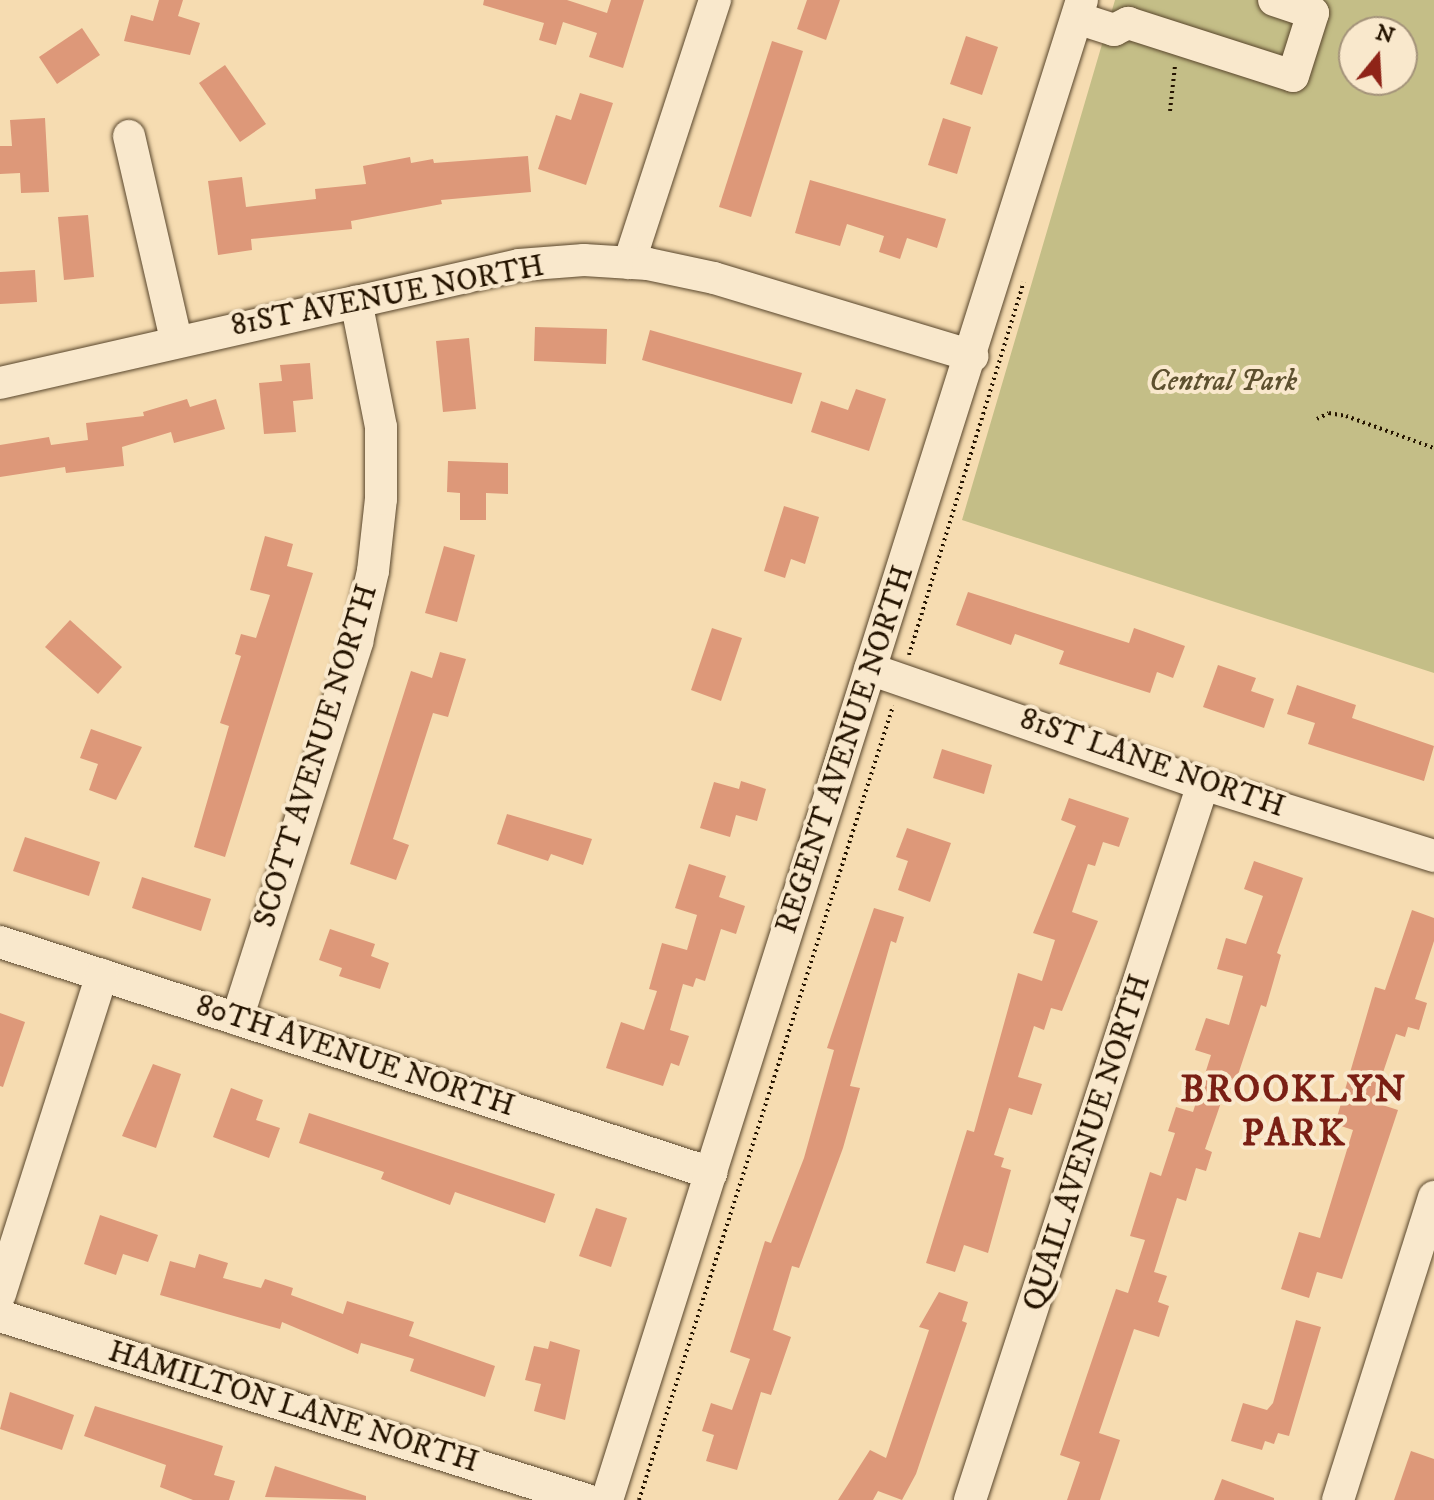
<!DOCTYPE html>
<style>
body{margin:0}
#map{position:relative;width:1434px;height:1500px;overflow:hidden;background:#f6dcb1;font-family:"IM FELL DW Pica",serif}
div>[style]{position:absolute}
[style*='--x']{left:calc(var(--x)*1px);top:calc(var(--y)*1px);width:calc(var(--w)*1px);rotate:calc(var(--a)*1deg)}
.green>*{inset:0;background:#c4be87}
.building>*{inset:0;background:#dd9879}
.path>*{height:4px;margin-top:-2px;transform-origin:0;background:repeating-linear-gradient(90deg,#251400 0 2px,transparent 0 6px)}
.roads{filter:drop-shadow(0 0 2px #59462c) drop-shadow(0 0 2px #59462c)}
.minor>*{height:32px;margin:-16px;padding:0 16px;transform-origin:16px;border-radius:16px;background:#f9e8cc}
span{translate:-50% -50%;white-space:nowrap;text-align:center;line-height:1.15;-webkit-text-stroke:8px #f9e8cc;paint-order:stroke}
.street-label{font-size:30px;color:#251400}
.park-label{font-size:30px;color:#5d502f;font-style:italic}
.district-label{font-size:38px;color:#7a1f14;font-weight:700;letter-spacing:2px}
.north{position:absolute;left:1338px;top:16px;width:80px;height:80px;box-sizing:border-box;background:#f9e8cc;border:2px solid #a4937a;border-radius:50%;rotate:18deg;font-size:22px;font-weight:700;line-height:32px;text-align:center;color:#251400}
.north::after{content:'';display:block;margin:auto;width:28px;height:36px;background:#8f2418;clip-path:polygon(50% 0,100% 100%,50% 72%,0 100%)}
</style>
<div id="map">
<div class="green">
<i style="clip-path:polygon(evenodd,1115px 0,1434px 0,1434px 673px,962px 520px,1115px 0,1354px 32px,1402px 32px,1402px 80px,1354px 80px,1354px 32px)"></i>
</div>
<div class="building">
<i style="clip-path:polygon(159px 0,183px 0,178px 16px,200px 23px,190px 55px,124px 41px,131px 15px,153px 21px)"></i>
<i style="clip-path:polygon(484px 0,567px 0,607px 13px,611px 0,644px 0,623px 68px,589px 57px,597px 33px,563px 22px,556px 45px,539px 40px,544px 23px,483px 5px)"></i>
<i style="clip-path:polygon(807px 0,840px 0,826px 40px,797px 29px)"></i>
<i style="clip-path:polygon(82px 28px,100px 55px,57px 84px,39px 57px)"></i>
<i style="clip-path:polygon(966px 36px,998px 47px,982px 95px,950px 84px)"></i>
<i style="clip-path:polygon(772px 41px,803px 51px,751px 217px,719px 207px)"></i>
<i style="clip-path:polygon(225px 65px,266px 124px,240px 142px,199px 83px)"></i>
<i style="clip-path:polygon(580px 93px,613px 103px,586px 185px,538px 169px,556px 115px,571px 120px)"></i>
<i style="clip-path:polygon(45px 118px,49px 192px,21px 193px,20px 173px,0 174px,0 146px,12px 146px,10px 120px)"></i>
<i style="clip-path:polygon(943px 118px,971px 127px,957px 174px,928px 165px)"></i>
<i style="clip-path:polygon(528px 156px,531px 192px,441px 200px,442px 204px,351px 221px,352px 229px,251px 239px,252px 250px,218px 255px,208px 181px,242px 177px,246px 207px,316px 199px,315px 189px,366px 184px,363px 166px,410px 157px,411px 163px,433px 159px,434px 163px)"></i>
<i style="clip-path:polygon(810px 180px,946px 219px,937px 248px,907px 238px,900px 259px,879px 252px,884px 236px,847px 224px,840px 246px,795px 233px)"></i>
<i style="clip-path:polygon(88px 215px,94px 277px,64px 280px,58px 217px)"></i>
<i style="clip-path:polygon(35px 270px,37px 302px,0 304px,0 272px)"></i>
<i style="clip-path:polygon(535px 327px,607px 329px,606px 364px,534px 361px)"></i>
<i style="clip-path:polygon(650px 330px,802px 373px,792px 404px,642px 360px)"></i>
<i style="clip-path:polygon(469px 338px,476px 409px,443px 412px,436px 341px)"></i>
<i style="clip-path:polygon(310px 363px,313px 399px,293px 401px,296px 432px,264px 434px,259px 383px,282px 381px,280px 365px)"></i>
<i style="clip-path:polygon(856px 389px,886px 399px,869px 451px,811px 432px,821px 401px,848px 410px)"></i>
<i style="clip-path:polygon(187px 399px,190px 407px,216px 399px,225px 429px,174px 443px,171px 432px,122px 447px,124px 466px,66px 473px,65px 467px,0 477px,0 445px,49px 437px,51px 445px,88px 440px,86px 423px,144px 416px,143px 412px)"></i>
<i style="clip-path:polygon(448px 461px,508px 463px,508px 494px,486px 493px,486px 520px,460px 520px,460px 493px,447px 492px)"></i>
<i style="clip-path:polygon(784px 506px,819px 517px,805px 564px,791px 559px,785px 578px,764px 571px)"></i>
<i style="clip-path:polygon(265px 536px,293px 544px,287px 566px,313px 573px,225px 857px,194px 847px,229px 726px,220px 723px,241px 656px,235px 654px,241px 634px,256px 638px,270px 595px,250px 590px)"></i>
<i style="clip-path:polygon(444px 546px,475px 555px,457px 622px,425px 613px)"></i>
<i style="clip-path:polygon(968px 592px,1129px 643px,1134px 628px,1185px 646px,1173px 678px,1157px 672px,1150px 693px,1059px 664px,1064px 651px,1015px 634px,1011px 645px,956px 625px)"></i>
<i style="clip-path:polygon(70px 620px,122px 667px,98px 694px,45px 647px)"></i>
<i style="clip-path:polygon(712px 628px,742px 638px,721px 701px,691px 690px)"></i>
<i style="clip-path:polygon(440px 652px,466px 659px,448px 717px,433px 713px,393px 839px,409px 845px,396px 880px,350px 864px,411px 671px,432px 678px)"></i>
<i style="clip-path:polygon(1218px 665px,1256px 678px,1251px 691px,1274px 699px,1264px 728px,1203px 707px)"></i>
<i style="clip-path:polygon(1297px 685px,1356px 705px,1352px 718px,1434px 746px,1424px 781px,1308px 744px,1315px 723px,1287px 714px)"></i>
<i style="clip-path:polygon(91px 729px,142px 747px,116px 800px,89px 790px,98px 764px,80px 758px)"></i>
<i style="clip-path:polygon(942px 749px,992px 765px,984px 794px,933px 778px)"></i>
<i style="clip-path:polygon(741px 781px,766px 789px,757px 821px,736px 815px,730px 837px,700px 828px,714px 782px,739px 789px)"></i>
<i style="clip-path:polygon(1069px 798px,1129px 818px,1119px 847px,1103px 842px,1095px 866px,1088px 864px,1072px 912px,1098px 921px,1062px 1011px,1051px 1008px,1044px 1030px,1034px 1026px,1018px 1077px,1042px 1084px,1032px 1115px,1009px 1108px,994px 1155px,1004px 1158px,1001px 1167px,1011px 1170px,988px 1253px,964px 1245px,955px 1272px,926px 1263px,967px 1130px,974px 1132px,1018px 973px,1042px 981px,1055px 940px,1033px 933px,1076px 826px,1061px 820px)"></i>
<i style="clip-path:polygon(507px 814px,592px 839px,583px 865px,551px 854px,548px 861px,497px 844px)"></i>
<i style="clip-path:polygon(907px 828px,951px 843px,930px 902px,898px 890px,908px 861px,896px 857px)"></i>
<i style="clip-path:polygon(25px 837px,100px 862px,89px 896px,13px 871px)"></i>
<i style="clip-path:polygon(1254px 861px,1303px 878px,1277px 953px,1281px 955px,1266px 1007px,1261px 1005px,1233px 1090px,1226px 1088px,1205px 1149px,1212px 1152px,1206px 1171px,1196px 1168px,1186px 1201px,1177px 1198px,1154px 1272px,1167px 1276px,1158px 1302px,1169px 1306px,1159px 1337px,1134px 1329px,1099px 1433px,1120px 1440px,1100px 1500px,1067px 1500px,1080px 1462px,1060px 1455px,1116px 1289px,1128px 1293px,1145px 1240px,1130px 1236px,1150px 1172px,1161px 1176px,1175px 1133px,1168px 1131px,1176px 1107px,1193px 1112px,1211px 1055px,1195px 1050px,1206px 1018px,1229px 1025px,1243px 976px,1217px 969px,1226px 938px,1246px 944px,1263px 896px,1244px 889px)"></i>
<i style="clip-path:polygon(689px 864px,726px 876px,719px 897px,745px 906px,736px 934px,721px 929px,705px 981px,696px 978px,693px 987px,683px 984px,670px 1030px,689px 1036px,679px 1066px,671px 1063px,663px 1086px,606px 1068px,621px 1022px,644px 1030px,657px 991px,649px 989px,662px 943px,687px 950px,697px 915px,675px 908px)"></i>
<i style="clip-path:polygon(142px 877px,211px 899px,201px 931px,132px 908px)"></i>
<i style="clip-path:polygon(874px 908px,904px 917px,896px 943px,891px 941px,850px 1086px,860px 1088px,843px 1148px,799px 1268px,792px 1266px,773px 1330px,791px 1337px,771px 1395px,761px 1392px,737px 1470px,706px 1461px,714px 1435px,702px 1431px,711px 1403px,732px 1410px,750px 1359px,730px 1352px,765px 1241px,771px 1243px,804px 1158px,834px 1050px,827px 1048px)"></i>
<i style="clip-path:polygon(1412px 910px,1434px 918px,1434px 941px,1415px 999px,1427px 1003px,1419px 1030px,1408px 1027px,1405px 1037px,1396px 1034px,1373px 1102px,1398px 1110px,1342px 1279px,1317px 1272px,1309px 1298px,1281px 1289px,1299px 1232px,1320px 1238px,1353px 1130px,1335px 1124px,1375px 987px,1385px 990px)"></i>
<i style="clip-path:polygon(330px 929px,375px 944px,371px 956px,389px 963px,380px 989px,339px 976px,342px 968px,319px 960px)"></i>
<i style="clip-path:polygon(0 1013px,25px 1022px,3px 1087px,0 1086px)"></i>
<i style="clip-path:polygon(153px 1064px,181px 1074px,156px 1148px,122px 1136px)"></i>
<i style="clip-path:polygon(231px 1088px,263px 1100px,256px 1120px,280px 1128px,269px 1158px,213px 1137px)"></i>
<i style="clip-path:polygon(309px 1113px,555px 1194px,545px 1223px,455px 1192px,450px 1205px,381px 1179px,384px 1172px,299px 1143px)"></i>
<i style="clip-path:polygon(596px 1208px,627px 1218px,611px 1267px,579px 1256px)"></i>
<i style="clip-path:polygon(100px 1215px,158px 1235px,148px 1262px,123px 1254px,116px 1275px,84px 1264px)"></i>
<i style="clip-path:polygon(199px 1254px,228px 1263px,223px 1278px,261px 1288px,265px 1279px,293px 1288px,291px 1295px,343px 1314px,347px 1301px,414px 1322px,409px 1336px,495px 1366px,485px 1397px,410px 1371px,414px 1359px,361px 1343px,358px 1354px,282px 1322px,280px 1329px,160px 1295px,170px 1261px,195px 1268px)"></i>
<i style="clip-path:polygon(939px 1292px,968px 1302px,962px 1321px,967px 1323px,916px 1474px,902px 1500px,878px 1491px,873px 1500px,838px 1500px,870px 1450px,886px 1458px,929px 1330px,919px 1327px)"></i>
<i style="clip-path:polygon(1296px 1320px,1321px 1327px,1289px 1436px,1278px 1433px,1274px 1444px,1265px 1441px,1262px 1450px,1231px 1441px,1243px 1403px,1267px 1410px,1273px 1403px)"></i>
<i style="clip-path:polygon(550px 1341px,580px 1350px,565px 1420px,534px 1411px,541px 1384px,525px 1380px,534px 1346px,548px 1349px)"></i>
<i style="clip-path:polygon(10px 1392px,74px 1415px,62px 1450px,0 1429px)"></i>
<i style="clip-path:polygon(95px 1406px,223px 1446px,214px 1475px,235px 1481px,229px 1500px,193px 1500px,160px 1487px,166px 1465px,84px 1436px)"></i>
<i style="clip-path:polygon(1411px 1451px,1434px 1459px,1434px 1500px,1394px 1500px)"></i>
<i style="clip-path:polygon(275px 1466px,366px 1496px,366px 1500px,265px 1497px)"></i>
<i style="clip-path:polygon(1222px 1479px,1274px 1498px,1274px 1500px,1214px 1500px)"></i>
</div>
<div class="path">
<i style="--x:1170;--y:111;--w:45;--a:-83.7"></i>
<i style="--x:1317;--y:419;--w:13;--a:-27"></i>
<i style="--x:1329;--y:413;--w:17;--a:10"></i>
<i style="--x:1346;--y:416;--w:94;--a:20"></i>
<i style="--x:909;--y:655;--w:390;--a:-72.9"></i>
<i style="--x:639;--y:1500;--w:834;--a:-72.26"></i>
</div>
<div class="roads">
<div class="minor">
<i style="--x:1077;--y:18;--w:39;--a:18"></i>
<i style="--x:1114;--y:30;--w:16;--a:-27"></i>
<i style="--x:1128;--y:23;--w:173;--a:17.8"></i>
<i style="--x:1293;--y:76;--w:66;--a:-72.4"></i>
<i style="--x:1313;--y:13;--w:41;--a:-161.6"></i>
<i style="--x:129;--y:136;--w:209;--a:77"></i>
<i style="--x:629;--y:263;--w:277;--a:-71.9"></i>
<i style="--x:0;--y:383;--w:532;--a:-12.81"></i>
<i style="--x:519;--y:265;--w:65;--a:-4.4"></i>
<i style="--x:584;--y:260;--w:64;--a:3.6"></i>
<i style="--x:648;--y:264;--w:67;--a:12"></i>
<i style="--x:714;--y:278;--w:270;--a:16.8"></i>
<i style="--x:870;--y:669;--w:352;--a:19.1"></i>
<i style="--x:1203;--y:784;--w:242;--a:17.3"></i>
<i style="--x:0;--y:942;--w:748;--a:18"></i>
<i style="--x:237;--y:1019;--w:396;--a:-72.3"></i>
<i style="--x:357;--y:642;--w:73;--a:-77.3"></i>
<i style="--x:373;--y:571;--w:72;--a:-83.7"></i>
<i style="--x:381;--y:499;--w:72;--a:-90"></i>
<i style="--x:381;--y:427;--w:128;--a:-101.2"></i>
<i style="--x:0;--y:1294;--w:335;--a:-72.3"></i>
<i style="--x:0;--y:1316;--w:615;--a:17.4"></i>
<i style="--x:607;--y:1500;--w:1573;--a:-72.43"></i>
<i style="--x:970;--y:1500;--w:753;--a:-71.97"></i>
<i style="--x:1338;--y:1500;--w:318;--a:-72.4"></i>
</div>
</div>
<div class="street-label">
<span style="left:388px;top:297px;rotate:-11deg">81ST AVENUE NORTH</span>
<span style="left:846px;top:750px;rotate:-72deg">REGENT AVENUE NORTH</span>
<span style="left:317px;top:756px;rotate:-73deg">SCOTT AVENUE NORTH</span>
<span style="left:1152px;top:764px;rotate:19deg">81ST LANE NORTH</span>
<span style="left:355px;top:1057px;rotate:18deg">80TH AVENUE NORTH</span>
<span style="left:1088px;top:1143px;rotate:-72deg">QUAIL AVENUE NORTH</span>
<span style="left:293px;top:1408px;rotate:17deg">HAMILTON LANE NORTH</span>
</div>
<div class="park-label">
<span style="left:1223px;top:382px">Central Park</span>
</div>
<div class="district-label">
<span style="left:1294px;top:1113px">BROOKLYN<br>PARK</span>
</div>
<div class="north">N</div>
</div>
